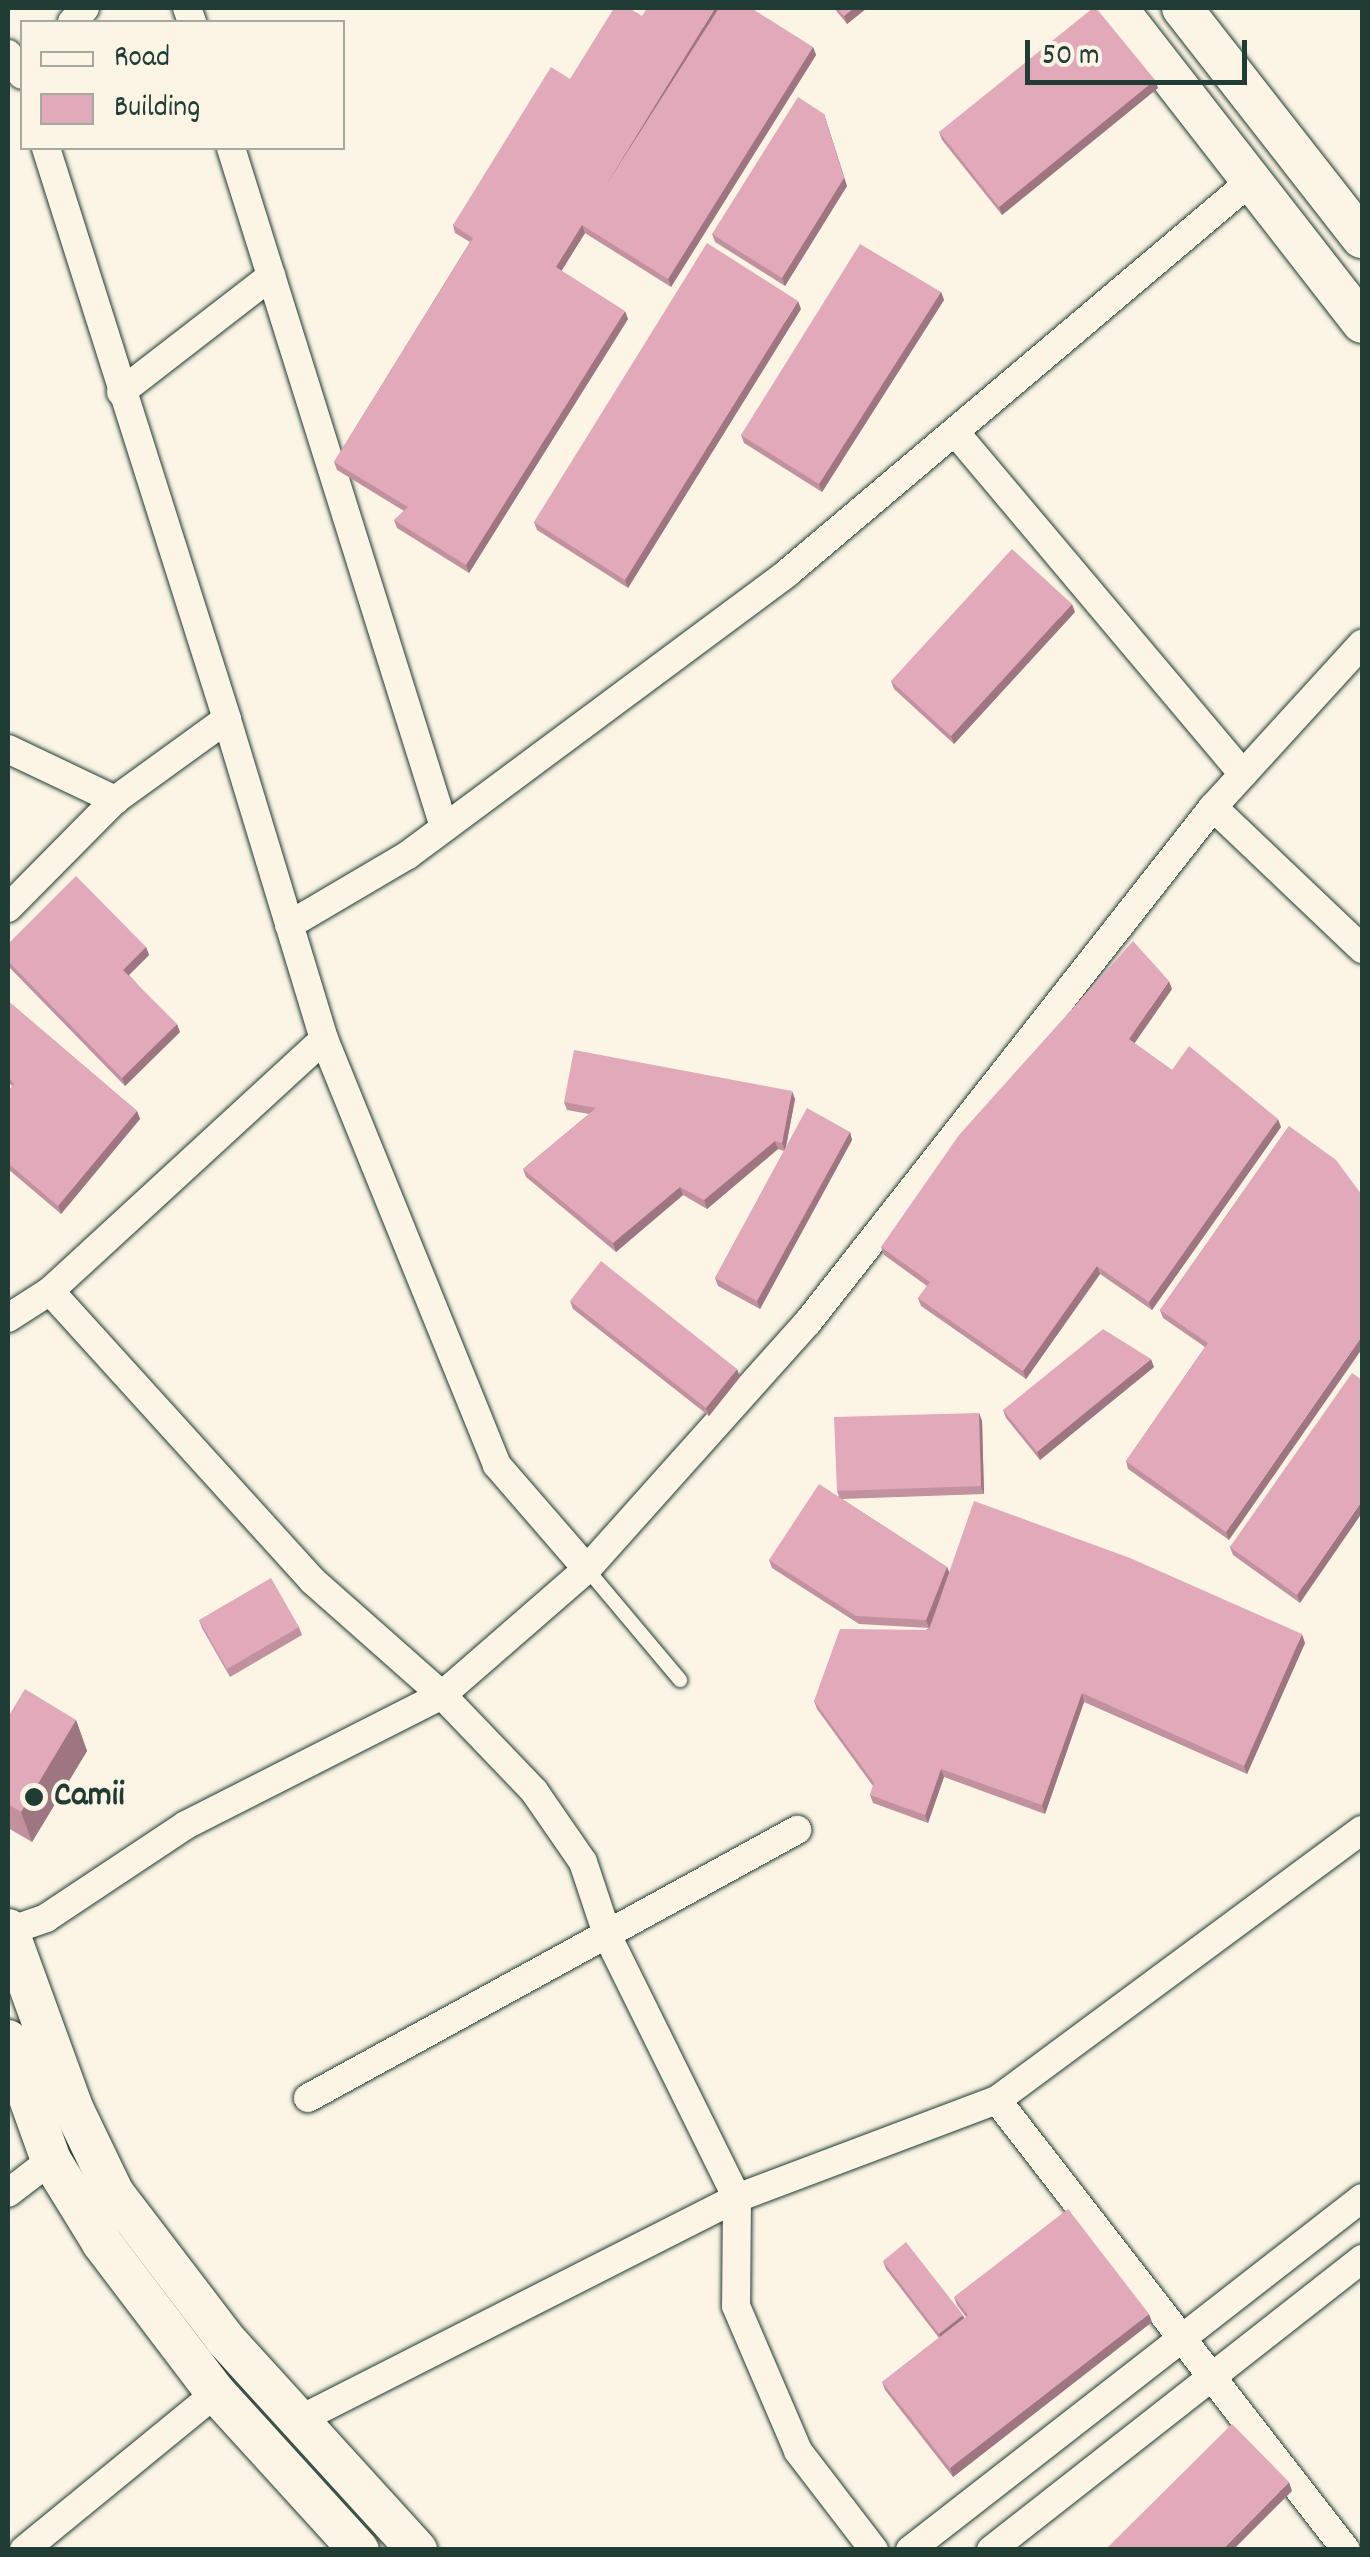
<!DOCTYPE html>
<style>
body{margin:0}
#map{position:relative;width:1370px;height:2557px;overflow:hidden;background:#fcf5e5;font-family:Dekko,sans-serif}
div>[style]{position:absolute}
[style*='--x']{left:calc(var(--x)*1px);top:calc(var(--y)*1px);width:calc(var(--w)*1px);rotate:calc(var(--a)*1deg)}
.roads{filter:drop-shadow(0 0 2px #1f3d34) drop-shadow(0 0 2px #1f3d34)}
.lane>*{height:14px;margin:-7px;padding:0 7px;transform-origin:7px;border-radius:7px;background:#fcf5e5}
.street>*{height:28px;margin:-14px;padding:0 14px;transform-origin:14px;border-radius:14px;background:#fcf5e5}
.secondary>*{height:40px;margin:-20px;padding:0 20px;transform-origin:20px;border-radius:20px;background:#fcf5e5}
.wall>*{inset:0;background:#c291a0}
.shaded-wall>*{inset:0;background:#9e7682}
.building>*{inset:0;background:#e1a9ba}
.dots>*{width:28px;height:28px;translate:-50% -50%;box-sizing:border-box;border:5px solid #fcf5e5;border-radius:50%}
span{translate:-50% -50%;white-space:nowrap;text-align:center;line-height:1.15;-webkit-text-stroke:8px #fcf5e5;paint-order:stroke}
.poi-label{font-size:35px;color:#1f3d34;font-weight:700}
.left{translate:0 -50%;text-align:left}
.frame{position:absolute;inset:0;border:10px solid #1f3d34;pointer-events:none}
.legend{position:absolute;left:20px;top:20px;width:325px;height:130px;box-sizing:border-box;background:#fcf5e5;border:2px solid #a4ab9e;margin:0;padding:12px 18px;list-style:none;font-size:30px;color:#1f3d34}
.legend li{display:flex;align-items:center;gap:20px;height:50px}
.legend b{width:50px;border:2px solid #a4ab9e}
.scale{position:absolute;left:1025px;top:40px;width:222px;height:45px;box-sizing:border-box;border:5px solid #1f3d34;border-top:0;padding-left:12px;font-size:30px;line-height:35px;white-space:nowrap;color:#1f3d34;-webkit-text-stroke:8px #fcf5e5;paint-order:stroke}
</style>
<div id="map">
<div class="roads">
<div class="lane">
<i style="--x:587;--y:1569;--w:145;--a:50"></i>
</div>
<div class="street">
<i style="--x:187;--y:8;--w:15;--a:70"></i>
<i style="--x:72;--y:22;--w:19;--a:-47"></i>
<i style="--x:8;--y:54;--w:25;--a:56"></i>
<i style="--x:231;--y:148;--w:712;--a:72.58"></i>
<i style="--x:121;--y:392;--w:190;--a:-37.7"></i>
<i style="--x:955;--y:432;--w:447;--a:49.9"></i>
<i style="--x:8;--y:749;--w:119;--a:25.5"></i>
<i style="--x:1213;--y:807;--w:206;--a:43.6"></i>
<i style="--x:8;--y:908;--w:152;--a:-45.3"></i>
<i style="--x:115;--y:800;--w:138;--a:-35.9"></i>
<i style="--x:227;--y:719;--w:599;--a:-107.59"></i>
<i style="--x:289;--y:925;--w:138;--a:-30.5"></i>
<i style="--x:408;--y:855;--w:471;--a:-36.6"></i>
<i style="--x:786;--y:574;--w:610;--a:-40.21"></i>
<i style="--x:50;--y:1291;--w:372;--a:-42.6"></i>
<i style="--x:324;--y:1039;--w:334;--a:-106.9"></i>
<i style="--x:8;--y:1318;--w:50;--a:-32.7"></i>
<i style="--x:50;--y:1291;--w:391;--a:47.8"></i>
<i style="--x:313;--y:1581;--w:172;--a:41.5"></i>
<i style="--x:442;--y:1695;--w:133;--a:46.2"></i>
<i style="--x:534;--y:1791;--w:86;--a:55.4"></i>
<i style="--x:583;--y:1862;--w:79;--a:71.6"></i>
<i style="--x:608;--y:1937;--w:291;--a:63.7"></i>
<i style="--x:737;--y:2198;--w:108;--a:90.5"></i>
<i style="--x:736;--y:2306;--w:158;--a:66.8"></i>
<i style="--x:798;--y:2451;--w:125;--a:52.5"></i>
<i style="--x:587;--y:1569;--w:331;--a:-48.2"></i>
<i style="--x:808;--y:1322;--w:655;--a:-51.82"></i>
<i style="--x:1213;--y:807;--w:221;--a:-47.6"></i>
<i style="--x:9;--y:1931;--w:39;--a:-19"></i>
<i style="--x:46;--y:1918;--w:168;--a:-33.6"></i>
<i style="--x:186;--y:1825;--w:287;--a:-26.9"></i>
<i style="--x:442;--y:1695;--w:192;--a:-41"></i>
<i style="--x:587;--y:1569;--w:138;--a:-130.9"></i>
<i style="--x:497;--y:1465;--w:460;--a:-112.1"></i>
<i style="--x:308;--y:2098;--w:558;--a:-28.73"></i>
<i style="--x:997;--y:2100;--w:569;--a:52.2"></i>
<i style="--x:8;--y:2193;--w:54;--a:-37.5"></i>
<i style="--x:297;--y:2421;--w:493;--a:-26.9"></i>
<i style="--x:737;--y:2198;--w:278;--a:-20.7"></i>
<i style="--x:997;--y:2100;--w:454;--a:-36.5"></i>
<i style="--x:24;--y:2550;--w:248;--a:-39.3"></i>
<i style="--x:910;--y:2550;--w:573;--a:-37.91"></i>
<i style="--x:991;--y:2550;--w:472;--a:-38.1"></i>
</div>
<div class="secondary">
<i style="--x:1117;--y:8;--w:399;--a:52.1"></i>
<i style="--x:1182;--y:8;--w:292;--a:52"></i>
<i style="--x:8;--y:1929;--w:193;--a:70"></i>
<i style="--x:74;--y:2110;--w:92;--a:64.3"></i>
<i style="--x:114;--y:2193;--w:185;--a:52.7"></i>
<i style="--x:226;--y:2340;--w:284;--a:47.7"></i>
<i style="--x:8;--y:2040;--w:127;--a:70.3"></i>
<i style="--x:51;--y:2160;--w:97;--a:58.4"></i>
<i style="--x:102;--y:2243;--w:188;--a:52.8"></i>
<i style="--x:216;--y:2393;--w:212;--a:47.7"></i>
</div>
</div>
<div class="wall">
<i style="clip-path:polygon(834px 8px,867px 8px,847px 24px)"></i>
<i style="clip-path:polygon(642px 16px,813px 47px,816px 55px,671px 287px,585px 233px,561px 271px,628px 319px,469px 573px,397px 528px,394px 520px,404px 511px,337px 470px,334px 462px,470px 242px,455px 233px,453px 225px,570px 79px)"></i>
<i style="clip-path:polygon(1155px 80px,1158px 88px,1002px 215px,942px 140px,939px 132px)"></i>
<i style="clip-path:polygon(847px 186px,785px 286px,715px 242px,712px 234px)"></i>
<i style="clip-path:polygon(941px 292px,944px 300px,822px 492px,744px 443px,741px 435px)"></i>
<i style="clip-path:polygon(801px 309px,628px 588px,537px 530px,534px 522px)"></i>
<i style="clip-path:polygon(1075px 612px,954px 744px,894px 689px,891px 681px)"></i>
<i style="clip-path:polygon(8px 944px,146px 947px,149px 955px,129px 975px,180px 1032px,125px 1086px,8px 966px)"></i>
<i style="clip-path:polygon(1172px 989px,1134px 1043px,1172px 1070px,1281px 1127px,1152px 1310px,1100px 1274px,1026px 1379px,921px 1306px,918px 1298px,927px 1286px,884px 1255px,881px 1247px)"></i>
<i style="clip-path:polygon(8px 1001px,137px 1111px,140px 1119px,61px 1214px,8px 1169px,8px 1092px,12px 1086px,8px 1082px)"></i>
<i style="clip-path:polygon(795px 1099px,786px 1147px,850px 1132px,852px 1140px,760px 1309px,718px 1286px,715px 1278px,784px 1151px,778px 1149px,707px 1209px,683px 1195px,616px 1252px,526px 1177px,523px 1169px,589px 1114px,567px 1110px,564px 1102px)"></i>
<i style="clip-path:polygon(1289px 1126px,1229px 1540px,1128px 1469px,1126px 1461px,1205px 1347px,1163px 1318px,1160px 1310px)"></i>
<i style="clip-path:polygon(570px 1301px,740px 1377px,709px 1416px,573px 1309px)"></i>
<i style="clip-path:polygon(1154px 1367px,1040px 1460px,1006px 1418px,1003px 1410px)"></i>
<i style="clip-path:polygon(1362px 1380px,1300px 1603px,1233px 1555px,1230px 1547px)"></i>
<i style="clip-path:polygon(979px 1413px,982px 1421px,984px 1494px,842px 1499px,947px 1567px,949px 1572px,1305px 1643px,1247px 1774px,1084px 1702px,1045px 1814px,944px 1777px,928px 1823px,873px 1803px,870px 1795px,873px 1786px,817px 1709px,814px 1701px,929px 1628px,859px 1624px,772px 1568px,769px 1560px,839px 1496px,837px 1491px)"></i>
<i style="clip-path:polygon(199px 1620px,299px 1627px,302px 1635px,230px 1677px,202px 1628px)"></i>
<i style="clip-path:polygon(8px 1717px,76px 1720px,87px 1751px,32px 1842px,8px 1828px)"></i>
<i style="clip-path:polygon(883px 2261px,964px 2319px,966px 2317px,957px 2305px,954px 2297px,1152px 2322px,953px 2477px,885px 2390px,882px 2382px,939px 2338px,886px 2269px)"></i>
</div>
<div class="shaded-wall">
<i style="clip-path:polygon(715px 8px,723px 8px,603px 190px)"></i>
<i style="clip-path:polygon(854px 8px,867px 8px,847px 24px,844px 16px)"></i>
<i style="clip-path:polygon(813px 47px,816px 55px,671px 287px,668px 279px)"></i>
<i style="clip-path:polygon(1155px 80px,1158px 88px,1002px 215px,999px 207px)"></i>
<i style="clip-path:polygon(824px 114px,847px 186px,785px 286px,782px 278px)"></i>
<i style="clip-path:polygon(582px 225px,585px 233px,559px 275px,556px 267px)"></i>
<i style="clip-path:polygon(941px 292px,944px 300px,822px 492px,819px 484px)"></i>
<i style="clip-path:polygon(798px 301px,801px 309px,628px 588px,625px 580px)"></i>
<i style="clip-path:polygon(625px 311px,628px 319px,469px 573px,466px 565px)"></i>
<i style="clip-path:polygon(1072px 604px,1075px 612px,954px 744px,951px 736px)"></i>
<i style="clip-path:polygon(146px 947px,149px 955px,126px 978px,123px 970px)"></i>
<i style="clip-path:polygon(1169px 981px,1172px 989px,1132px 1047px,1129px 1039px)"></i>
<i style="clip-path:polygon(177px 1024px,180px 1032px,125px 1086px,122px 1078px)"></i>
<i style="clip-path:polygon(792px 1091px,795px 1099px,785px 1151px,782px 1143px)"></i>
<i style="clip-path:polygon(137px 1111px,140px 1119px,61px 1214px,58px 1206px)"></i>
<i style="clip-path:polygon(1278px 1119px,1281px 1127px,1152px 1310px,1149px 1302px)"></i>
<i style="clip-path:polygon(850px 1132px,852px 1140px,760px 1309px,757px 1301px)"></i>
<i style="clip-path:polygon(775px 1141px,778px 1149px,707px 1209px,704px 1200px)"></i>
<i style="clip-path:polygon(680px 1187px,683px 1195px,616px 1252px,613px 1243px)"></i>
<i style="clip-path:polygon(1097px 1266px,1100px 1274px,1026px 1379px,1023px 1371px)"></i>
<i style="clip-path:polygon(1362px 1336px,1362px 1349px,1229px 1540px,1226px 1532px)"></i>
<i style="clip-path:polygon(1151px 1359px,1154px 1367px,1040px 1460px,1037px 1452px)"></i>
<i style="clip-path:polygon(737px 1369px,740px 1377px,709px 1416px,706px 1408px)"></i>
<i style="clip-path:polygon(979px 1413px,982px 1421px,984px 1494px,981px 1486px)"></i>
<i style="clip-path:polygon(1362px 1501px,1362px 1513px,1300px 1603px,1297px 1595px)"></i>
<i style="clip-path:polygon(947px 1567px,950px 1575px,929px 1628px,926px 1620px)"></i>
<i style="clip-path:polygon(1302px 1634px,1305px 1643px,1247px 1774px,1244px 1766px)"></i>
<i style="clip-path:polygon(1082px 1693px,1084px 1702px,1045px 1814px,1042px 1805px)"></i>
<i style="clip-path:polygon(76px 1720px,87px 1751px,32px 1842px,21px 1812px)"></i>
<i style="clip-path:polygon(941px 1769px,944px 1777px,928px 1823px,925px 1815px)"></i>
<i style="clip-path:polygon(1149px 2314px,1152px 2322px,953px 2477px,950px 2468px)"></i>
<i style="clip-path:polygon(963px 2315px,966px 2323px,942px 2342px,939px 2334px)"></i>
<i style="clip-path:polygon(1289px 2482px,1292px 2491px,1233px 2550px,1222px 2550px)"></i>
</div>
<div class="building">
<i style="clip-path:polygon(614px 8px,629px 8px,642px 16px,647px 8px,715px 8px,603px 190px,719px 8px,751px 8px,813px 47px,668px 279px,582px 225px,556px 267px,625px 311px,466px 565px,394px 520px,408px 507px,334px 462px,473px 238px,453px 225px,551px 67px,570px 79px)"></i>
<i style="clip-path:polygon(837px 8px,854px 8px,844px 16px)"></i>
<i style="clip-path:polygon(1093px 8px,1096px 8px,1155px 80px,999px 207px,939px 132px)"></i>
<i style="clip-path:polygon(798px 97px,824px 114px,844px 178px,782px 278px,712px 234px)"></i>
<i style="clip-path:polygon(707px 243px,798px 301px,625px 580px,534px 522px)"></i>
<i style="clip-path:polygon(860px 244px,941px 292px,819px 484px,741px 435px)"></i>
<i style="clip-path:polygon(1012px 549px,1072px 604px,951px 736px,891px 681px)"></i>
<i style="clip-path:polygon(76px 876px,146px 947px,123px 970px,177px 1024px,122px 1078px,8px 961px,8px 944px)"></i>
<i style="clip-path:polygon(1133px 941px,1169px 981px,1129px 1039px,1172px 1070px,1189px 1046px,1278px 1119px,1149px 1302px,1097px 1266px,1023px 1371px,918px 1298px,930px 1282px,881px 1247px,959px 1135px)"></i>
<i style="clip-path:polygon(8px 1001px,137px 1111px,58px 1206px,8px 1163px,8px 1092px,14px 1084px,8px 1077px)"></i>
<i style="clip-path:polygon(574px 1050px,792px 1091px,782px 1143px,775px 1141px,704px 1200px,680px 1187px,613px 1243px,523px 1169px,596px 1108px,564px 1102px)"></i>
<i style="clip-path:polygon(807px 1108px,850px 1132px,757px 1301px,715px 1278px)"></i>
<i style="clip-path:polygon(1289px 1126px,1336px 1160px,1362px 1195px,1362px 1336px,1226px 1532px,1126px 1461px,1208px 1343px,1160px 1310px)"></i>
<i style="clip-path:polygon(601px 1261px,737px 1369px,706px 1408px,570px 1301px)"></i>
<i style="clip-path:polygon(1103px 1329px,1151px 1359px,1037px 1452px,1003px 1410px)"></i>
<i style="clip-path:polygon(1352px 1373px,1362px 1380px,1362px 1501px,1297px 1595px,1230px 1547px)"></i>
<i style="clip-path:polygon(979px 1413px,981px 1486px,837px 1491px,834px 1417px)"></i>
<i style="clip-path:polygon(819px 1484px,947px 1567px,926px 1620px,856px 1616px,769px 1560px)"></i>
<i style="clip-path:polygon(974px 1501px,1130px 1558px,1302px 1634px,1244px 1766px,1082px 1693px,1042px 1805px,941px 1769px,925px 1815px,870px 1795px,874px 1783px,814px 1701px,840px 1629px,929px 1630px)"></i>
<i style="clip-path:polygon(271px 1578px,299px 1627px,227px 1669px,199px 1620px)"></i>
<i style="clip-path:polygon(25px 1689px,76px 1720px,21px 1812px,8px 1804px,8px 1717px)"></i>
<i style="clip-path:polygon(1068px 2209px,1149px 2314px,950px 2468px,882px 2382px,968px 2315px,954px 2297px)"></i>
<i style="clip-path:polygon(906px 2242px,963px 2315px,939px 2334px,883px 2261px)"></i>
<i style="clip-path:polygon(1232px 2424px,1289px 2482px,1222px 2550px,1105px 2550px)"></i>
</div>
<div class="dots">
<i style="left:34px;top:1797px;background:#1f3d34"></i>
</div>
<div class="poi-label">
<span class="left" style="left:54px;top:1797px">Camii</span>
</div>
<div class="frame"></div>
<ul class="legend">
<li><b style="height:12px;background:#fcf5e5"></b>Road</li>
<li><b style="height:28px;background:#e1a9ba"></b>Building</li>
</ul>
<div class="scale">50 m</div>
</div>
